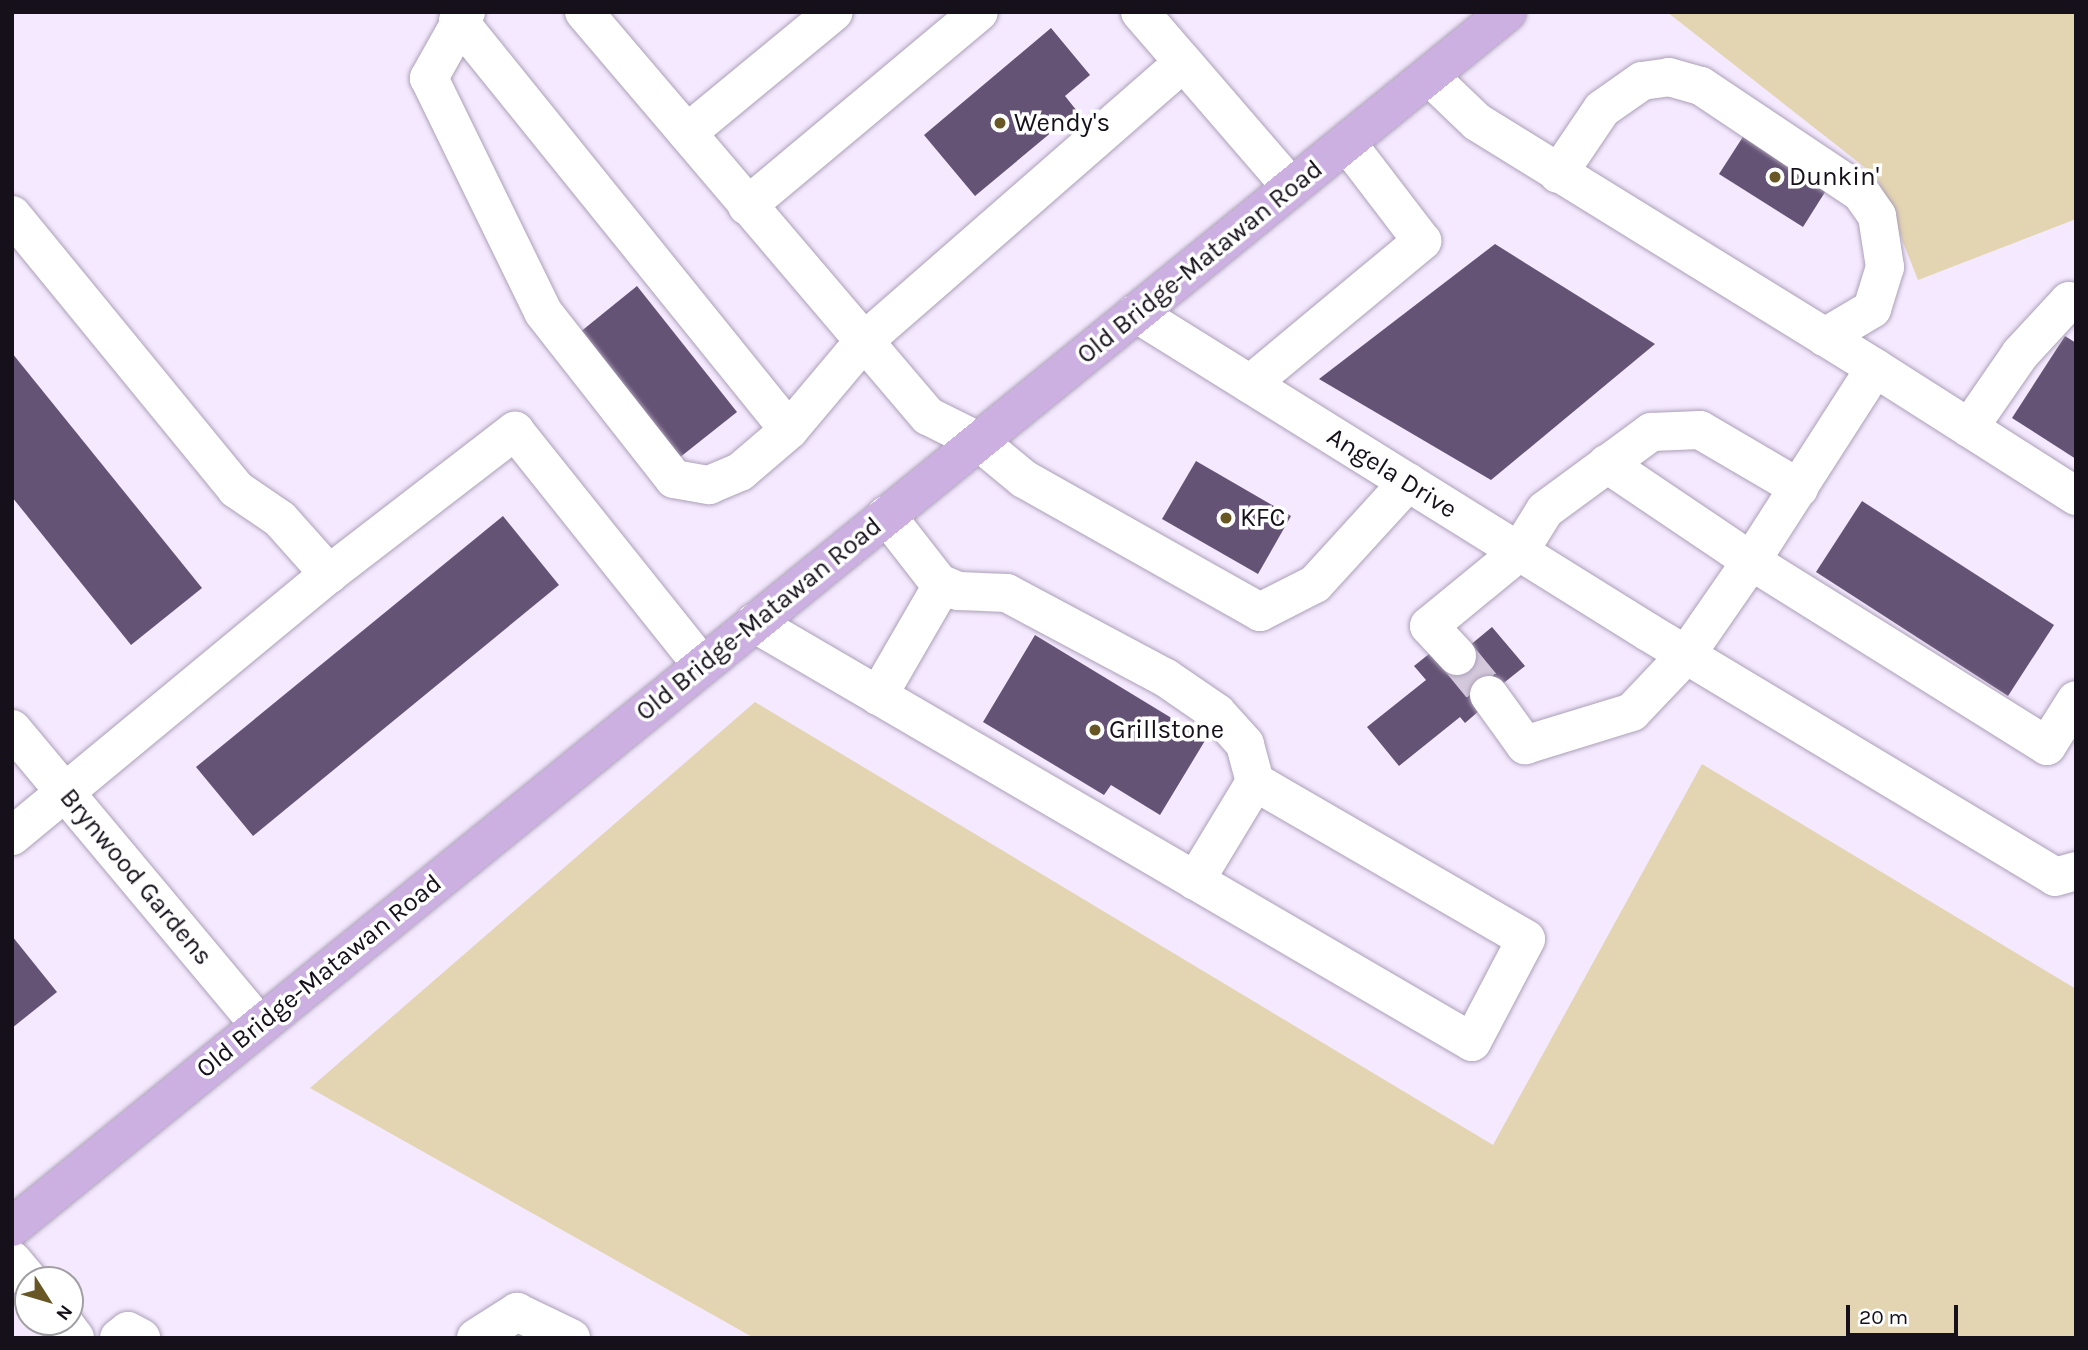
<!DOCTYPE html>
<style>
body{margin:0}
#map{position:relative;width:2088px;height:1350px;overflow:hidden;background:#f4e9fe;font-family:Karla,sans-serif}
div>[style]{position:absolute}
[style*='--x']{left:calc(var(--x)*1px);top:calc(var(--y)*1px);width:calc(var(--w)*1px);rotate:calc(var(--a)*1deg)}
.green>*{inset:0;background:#e3d5b1}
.building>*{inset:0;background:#655375}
.minor-tunnel>*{height:38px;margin-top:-19px;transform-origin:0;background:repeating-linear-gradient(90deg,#d3c8dc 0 38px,transparent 0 57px)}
.roads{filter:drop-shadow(0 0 2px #aca0b8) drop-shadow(0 0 2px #aca0b8)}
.minor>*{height:38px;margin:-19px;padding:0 19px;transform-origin:19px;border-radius:19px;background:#fff}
.major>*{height:38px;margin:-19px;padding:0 19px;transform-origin:19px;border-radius:19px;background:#cbb0e1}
.dots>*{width:19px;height:19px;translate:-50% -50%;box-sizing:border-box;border:4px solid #fff;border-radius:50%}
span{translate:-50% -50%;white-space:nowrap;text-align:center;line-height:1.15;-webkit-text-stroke:7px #fff;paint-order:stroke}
.poi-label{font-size:26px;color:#151019}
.left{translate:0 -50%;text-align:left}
.street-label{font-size:26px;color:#151019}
.frame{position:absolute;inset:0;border:14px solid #151019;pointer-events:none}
.north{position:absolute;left:14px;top:1266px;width:70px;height:70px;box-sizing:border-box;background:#fff;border:2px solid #a19fa3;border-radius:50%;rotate:127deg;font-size:19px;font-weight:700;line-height:28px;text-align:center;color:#151019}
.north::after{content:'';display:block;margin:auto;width:24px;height:32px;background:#685624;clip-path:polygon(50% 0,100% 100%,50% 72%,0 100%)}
.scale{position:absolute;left:1846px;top:1305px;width:112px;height:32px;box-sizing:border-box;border:4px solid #151019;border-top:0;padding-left:9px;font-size:21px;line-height:24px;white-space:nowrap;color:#151019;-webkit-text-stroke:5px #fff;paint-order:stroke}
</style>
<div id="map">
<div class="green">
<i style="clip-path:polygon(1667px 12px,2076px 12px,2076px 219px,1918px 280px,1877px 177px)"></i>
<i style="clip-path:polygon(755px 702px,1493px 1145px,1702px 764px,2076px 989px,2076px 1338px,754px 1338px,310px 1088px)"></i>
</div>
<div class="building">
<i style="clip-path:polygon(1051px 28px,1090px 75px,1065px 96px,1077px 111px,975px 196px,924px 135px)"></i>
<i style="clip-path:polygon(1748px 129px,1832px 181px,1803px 227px,1719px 174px)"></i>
<i style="clip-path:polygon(1495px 244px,1655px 344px,1491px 480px,1319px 379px)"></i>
<i style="clip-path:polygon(637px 286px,737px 412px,679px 458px,579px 333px)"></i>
<i style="clip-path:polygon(2065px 336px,2076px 343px,2076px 459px,2012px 418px)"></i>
<i style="clip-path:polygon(12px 353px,202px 588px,131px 645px,12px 497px)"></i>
<i style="clip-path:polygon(1196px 461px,1291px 516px,1258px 574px,1162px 519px)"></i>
<i style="clip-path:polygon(1862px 501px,2054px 625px,2008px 696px,1816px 572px)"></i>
<i style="clip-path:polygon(503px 516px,559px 585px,253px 836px,196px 767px)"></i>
<i style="clip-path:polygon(1492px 627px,1525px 666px,1481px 701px,1487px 704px,1465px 723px,1460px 717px,1399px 766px,1367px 727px,1426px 680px,1414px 666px,1439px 646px,1457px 656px)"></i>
<i style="clip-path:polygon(1035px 635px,1206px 739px,1160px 815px,1111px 785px,1104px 795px,983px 722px)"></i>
<i style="clip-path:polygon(12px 936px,57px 992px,12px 1028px)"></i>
</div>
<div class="minor-tunnel">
<i style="--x:1457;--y:656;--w:50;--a:50.6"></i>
</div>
<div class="roads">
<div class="minor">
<i style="--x:466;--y:12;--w:76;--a:119.3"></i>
<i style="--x:429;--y:78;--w:260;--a:64"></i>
<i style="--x:543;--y:312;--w:212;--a:51.9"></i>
<i style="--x:674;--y:479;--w:36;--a:10"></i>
<i style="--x:709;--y:485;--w:34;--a:-23"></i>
<i style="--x:740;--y:472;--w:65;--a:-40.6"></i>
<i style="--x:789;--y:430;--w:115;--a:-49.9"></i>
<i style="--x:863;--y:342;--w:425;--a:-41.1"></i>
<i style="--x:584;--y:12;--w:531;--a:49.59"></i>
<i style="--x:928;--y:416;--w:56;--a:26.6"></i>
<i style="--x:978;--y:441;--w:60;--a:39.6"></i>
<i style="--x:1024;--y:479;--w:271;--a:29.4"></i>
<i style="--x:1260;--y:612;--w:62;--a:-27"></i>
<i style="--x:1315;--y:584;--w:138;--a:-47.6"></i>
<i style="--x:1140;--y:12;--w:231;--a:49.2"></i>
<i style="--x:458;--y:20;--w:527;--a:51.09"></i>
<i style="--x:1429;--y:76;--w:66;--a:43.8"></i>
<i style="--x:1477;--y:122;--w:468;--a:31.7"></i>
<i style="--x:687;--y:133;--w:190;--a:-39.5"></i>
<i style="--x:1558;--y:174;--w:78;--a:-55.9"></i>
<i style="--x:1602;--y:109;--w:49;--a:-35"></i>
<i style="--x:1642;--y:81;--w:27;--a:-8"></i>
<i style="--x:1669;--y:77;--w:33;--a:16"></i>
<i style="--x:1701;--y:86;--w:192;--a:33.8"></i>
<i style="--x:1861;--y:193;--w:28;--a:55"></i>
<i style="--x:1877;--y:216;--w:52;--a:81.1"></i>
<i style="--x:1885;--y:267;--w:44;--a:107.2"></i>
<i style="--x:1872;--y:309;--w:55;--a:149.2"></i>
<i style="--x:747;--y:206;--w:302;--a:-39.9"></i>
<i style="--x:12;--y:215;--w:354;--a:50.7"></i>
<i style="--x:236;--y:489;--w:53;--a:34.3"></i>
<i style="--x:280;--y:519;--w:74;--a:48.3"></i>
<i style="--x:1136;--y:313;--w:603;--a:31.92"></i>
<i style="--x:1648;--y:632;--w:475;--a:31"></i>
<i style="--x:2055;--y:877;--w:22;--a:-16"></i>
<i style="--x:1250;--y:384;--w:224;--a:-39.7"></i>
<i style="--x:1422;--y:241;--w:123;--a:-127.4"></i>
<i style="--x:1969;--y:428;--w:90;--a:-55.4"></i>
<i style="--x:2020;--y:354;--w:72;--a:-47.2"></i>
<i style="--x:2069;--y:301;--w:8;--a:30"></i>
<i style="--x:2076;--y:496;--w:238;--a:-147.5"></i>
<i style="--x:1875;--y:368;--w:229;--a:122.7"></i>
<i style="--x:1751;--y:561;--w:349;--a:32"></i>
<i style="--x:2047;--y:746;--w:54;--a:-57.8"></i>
<i style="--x:754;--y:623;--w:831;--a:30.27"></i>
<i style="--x:1472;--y:1042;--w:116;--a:-62.3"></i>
<i style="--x:1526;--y:939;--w:313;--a:-149.9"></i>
<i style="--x:1255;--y:782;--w:39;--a:-105"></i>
<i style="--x:1245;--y:744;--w:42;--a:-132.1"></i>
<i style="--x:1217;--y:713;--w:62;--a:-145.5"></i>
<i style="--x:1166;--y:678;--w:180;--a:-151.9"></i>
<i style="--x:1007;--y:593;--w:49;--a:-177.7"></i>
<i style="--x:958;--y:591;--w:21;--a:-157"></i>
<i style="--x:939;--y:583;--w:86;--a:-127.9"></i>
<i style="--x:1457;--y:656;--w:41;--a:-133"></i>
<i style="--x:1429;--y:626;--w:117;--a:-39.4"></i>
<i style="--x:1519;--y:552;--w:49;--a:-58.2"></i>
<i style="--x:1545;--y:510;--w:132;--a:-36.3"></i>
<i style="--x:1651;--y:432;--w:49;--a:-2.3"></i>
<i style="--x:1700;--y:430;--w:115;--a:30.4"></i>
<i style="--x:1489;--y:695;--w:62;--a:54.2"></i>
<i style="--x:1525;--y:745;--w:112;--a:-17.1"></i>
<i style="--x:1632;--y:712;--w:79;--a:-46.5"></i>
<i style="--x:1686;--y:655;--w:114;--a:-55.3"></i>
<i style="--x:1751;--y:561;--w:174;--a:-146"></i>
<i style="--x:878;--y:696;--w:128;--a:-60"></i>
<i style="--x:12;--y:729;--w:385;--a:50.1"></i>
<i style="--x:12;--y:836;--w:411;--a:-39.6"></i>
<i style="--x:329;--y:574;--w:235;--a:-37.6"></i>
<i style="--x:515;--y:431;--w:300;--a:51.4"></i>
<i style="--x:1195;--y:881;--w:116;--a:-58.8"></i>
<i style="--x:12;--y:1260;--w:26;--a:50"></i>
<i style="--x:63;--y:1322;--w:20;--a:53"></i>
<i style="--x:119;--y:1338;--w:11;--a:-38"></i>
<i style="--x:128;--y:1331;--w:15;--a:28"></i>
<i style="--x:476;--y:1338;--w:49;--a:-32.4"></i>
<i style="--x:517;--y:1312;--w:60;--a:25.7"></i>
</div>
<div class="major">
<i style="--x:12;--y:1227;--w:1926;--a:-39.1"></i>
</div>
</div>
<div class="dots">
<i style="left:1000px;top:123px;background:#685624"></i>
<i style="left:1775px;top:177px;background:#685624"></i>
<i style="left:1226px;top:518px;background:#685624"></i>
<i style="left:1095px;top:730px;background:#685624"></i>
</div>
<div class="poi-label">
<span class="left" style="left:1014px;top:123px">Wendy's</span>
<span class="left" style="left:1789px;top:177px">Dunkin'</span>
<span class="left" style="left:1240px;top:518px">KFC</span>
<span class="left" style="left:1109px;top:730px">Grillstone</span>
</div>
<div class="street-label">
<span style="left:1200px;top:262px;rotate:-39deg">Old Bridge-Matawan Road</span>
<span style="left:1392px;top:473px;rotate:32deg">Angela Drive</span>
<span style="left:759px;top:619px;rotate:-39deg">Old Bridge-Matawan Road</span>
<span style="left:136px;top:877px;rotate:50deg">Brynwood Gardens</span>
<span style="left:319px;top:976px;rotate:-39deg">Old Bridge-Matawan Road</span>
</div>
<div class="frame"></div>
<div class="north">N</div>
<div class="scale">20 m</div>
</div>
